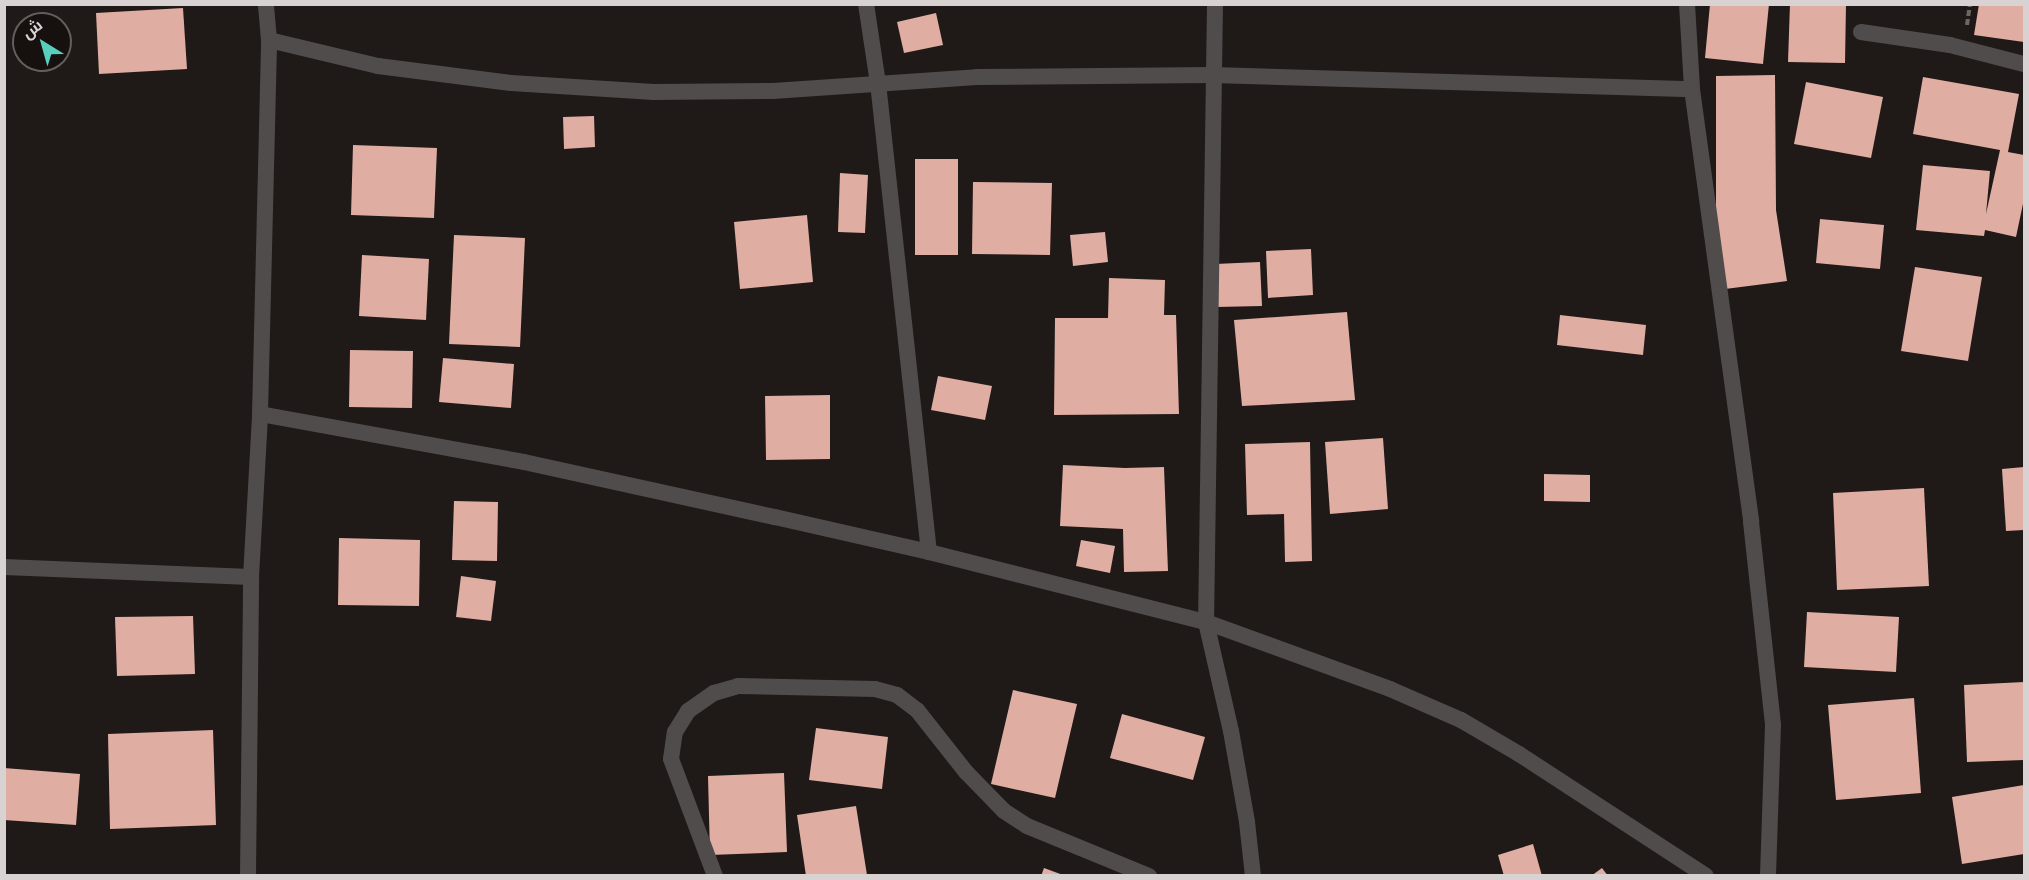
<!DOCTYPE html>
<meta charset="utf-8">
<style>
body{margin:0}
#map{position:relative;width:2029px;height:880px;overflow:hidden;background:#1f1918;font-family:"Alegreya Sans",Cairo,sans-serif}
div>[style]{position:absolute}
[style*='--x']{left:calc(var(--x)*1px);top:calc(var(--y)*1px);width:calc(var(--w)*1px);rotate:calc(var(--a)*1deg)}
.building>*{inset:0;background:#e0ada2}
.path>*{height:4px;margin-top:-2px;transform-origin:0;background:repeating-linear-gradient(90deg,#6c6665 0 6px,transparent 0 9px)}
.minor>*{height:16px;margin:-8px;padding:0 8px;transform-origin:8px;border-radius:8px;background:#4f4c4b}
span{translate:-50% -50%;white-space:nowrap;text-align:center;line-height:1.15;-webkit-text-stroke:6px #16100f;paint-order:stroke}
.frame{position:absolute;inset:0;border:6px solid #d8d3d2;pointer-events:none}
.north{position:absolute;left:12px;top:12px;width:60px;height:60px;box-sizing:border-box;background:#16100f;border:2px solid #645e5d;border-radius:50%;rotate:323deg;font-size:16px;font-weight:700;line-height:24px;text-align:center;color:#d8d3d2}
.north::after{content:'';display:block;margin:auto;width:21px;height:27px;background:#5acebd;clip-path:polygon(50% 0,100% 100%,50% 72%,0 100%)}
</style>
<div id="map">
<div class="building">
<i style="clip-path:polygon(1710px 4px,1769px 4px,1763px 64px,1705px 58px)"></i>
<i style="clip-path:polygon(1790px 4px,1846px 4px,1845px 63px,1788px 62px)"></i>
<i style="clip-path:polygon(1979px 4px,2024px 4px,2024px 42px,1974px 35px)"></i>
<i style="clip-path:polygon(183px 8px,187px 69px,99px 74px,96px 13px)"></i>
<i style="clip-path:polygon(936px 13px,943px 45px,904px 53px,897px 22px)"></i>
<i style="clip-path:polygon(1775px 75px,1776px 210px,1787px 281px,1725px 289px,1716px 218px,1716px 76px)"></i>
<i style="clip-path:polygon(1923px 77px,2019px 94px,2008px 152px,2024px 155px,2024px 199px,2016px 237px,1985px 230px,1984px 236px,1916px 230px,1923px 165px,1990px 171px,1986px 214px,2000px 150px,1913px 134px)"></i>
<i style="clip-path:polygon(1806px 82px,1883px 97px,1871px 158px,1794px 144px)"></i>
<i style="clip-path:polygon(594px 116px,595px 147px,564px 149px,563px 117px)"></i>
<i style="clip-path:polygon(353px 145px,437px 148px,434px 218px,351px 215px)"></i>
<i style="clip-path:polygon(915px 159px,958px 159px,958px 255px,915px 255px)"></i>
<i style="clip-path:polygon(840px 173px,868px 175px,865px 233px,838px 232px)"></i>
<i style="clip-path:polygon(973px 182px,1052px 183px,1050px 255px,972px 254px)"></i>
<i style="clip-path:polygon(807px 215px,813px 282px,740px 289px,734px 222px)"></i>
<i style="clip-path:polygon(1820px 219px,1884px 225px,1880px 269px,1816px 263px)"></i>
<i style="clip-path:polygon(1105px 232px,1108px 262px,1073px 266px,1070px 235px)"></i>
<i style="clip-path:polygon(454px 235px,525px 238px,520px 347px,449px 344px)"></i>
<i style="clip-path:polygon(1311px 249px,1313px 295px,1268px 298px,1266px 251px)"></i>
<i style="clip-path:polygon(362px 255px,429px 259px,426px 320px,359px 316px)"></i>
<i style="clip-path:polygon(1260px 262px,1262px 306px,1216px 307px,1215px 264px)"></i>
<i style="clip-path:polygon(1915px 267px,1982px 277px,1968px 361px,1901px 351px)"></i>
<i style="clip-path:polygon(1109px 278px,1165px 280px,1164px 315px,1176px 315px,1179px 414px,1054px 415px,1055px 318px,1108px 318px)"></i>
<i style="clip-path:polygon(1347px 312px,1355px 400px,1242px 406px,1234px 320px)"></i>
<i style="clip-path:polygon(1560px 315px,1646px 325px,1643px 355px,1557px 345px)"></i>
<i style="clip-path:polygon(350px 350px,413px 351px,412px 408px,349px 407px)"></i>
<i style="clip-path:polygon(443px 358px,514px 364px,511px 408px,439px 402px)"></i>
<i style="clip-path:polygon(938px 376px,992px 386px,985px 420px,931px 410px)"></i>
<i style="clip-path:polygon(830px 395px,830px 459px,766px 460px,765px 396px)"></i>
<i style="clip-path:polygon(1383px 438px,1388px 509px,1330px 514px,1325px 442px)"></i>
<i style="clip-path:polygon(1310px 442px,1312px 561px,1285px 562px,1284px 514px,1247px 515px,1245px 444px)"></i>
<i style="clip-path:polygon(1063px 465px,1125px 468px,1164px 467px,1168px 571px,1124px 572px,1123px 529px,1060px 526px)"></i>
<i style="clip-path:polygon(2024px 467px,2024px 530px,2006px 531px,2002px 469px)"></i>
<i style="clip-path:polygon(1544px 474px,1590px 475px,1590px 502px,1544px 501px)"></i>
<i style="clip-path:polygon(1924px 488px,1929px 586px,1837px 590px,1833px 493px)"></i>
<i style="clip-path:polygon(454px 501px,498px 502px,497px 561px,452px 560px)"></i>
<i style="clip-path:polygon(339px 538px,420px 540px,419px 606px,338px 605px)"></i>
<i style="clip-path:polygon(1081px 540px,1115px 546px,1110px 573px,1076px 566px)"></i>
<i style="clip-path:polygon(461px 576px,496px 581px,491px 621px,456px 617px)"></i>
<i style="clip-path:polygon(1807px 612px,1899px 617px,1896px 672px,1804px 667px)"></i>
<i style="clip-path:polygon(193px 616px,195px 674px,117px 676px,115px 617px)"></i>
<i style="clip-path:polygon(2024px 682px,2024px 760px,1967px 762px,1964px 685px)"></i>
<i style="clip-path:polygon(1013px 690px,1077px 704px,1055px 798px,991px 784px)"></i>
<i style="clip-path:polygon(1914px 698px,1921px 793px,1836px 800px,1828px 705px)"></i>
<i style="clip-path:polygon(1122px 714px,1205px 737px,1193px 780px,1110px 758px)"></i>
<i style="clip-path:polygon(816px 728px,888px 737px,882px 789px,809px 780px)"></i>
<i style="clip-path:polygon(213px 730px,216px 825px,110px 829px,108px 734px)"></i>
<i style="clip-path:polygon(4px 768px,80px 774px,76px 825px,4px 820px)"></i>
<i style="clip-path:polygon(784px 773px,787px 852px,710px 855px,708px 776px)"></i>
<i style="clip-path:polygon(2024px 785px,2024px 854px,1962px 864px,1952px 797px)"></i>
<i style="clip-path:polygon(856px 806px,867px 875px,806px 876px,797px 815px)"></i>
<i style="clip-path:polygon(1533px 844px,1542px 876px,1504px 876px,1498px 855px)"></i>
<i style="clip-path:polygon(1044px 868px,1063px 875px,1063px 876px,1041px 876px)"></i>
<i style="clip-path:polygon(1602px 868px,1608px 876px,1591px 876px)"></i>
</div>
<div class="path">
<i style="--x:1967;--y:25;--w:21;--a:-82"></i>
</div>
<div class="minor">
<i style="--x:866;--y:4;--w:80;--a:81.4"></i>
<i style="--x:878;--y:83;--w:472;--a:83.8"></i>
<i style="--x:1215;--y:4;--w:618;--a:90.83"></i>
<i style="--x:1206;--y:622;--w:112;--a:77.1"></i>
<i style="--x:1231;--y:731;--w:92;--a:80"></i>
<i style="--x:1247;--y:822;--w:54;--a:83.7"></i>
<i style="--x:1687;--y:4;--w:85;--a:86.6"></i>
<i style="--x:1692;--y:89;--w:437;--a:82.2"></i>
<i style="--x:1751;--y:522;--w:204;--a:83.8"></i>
<i style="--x:1773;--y:725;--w:151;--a:91.9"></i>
<i style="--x:1861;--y:32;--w:90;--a:8.3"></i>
<i style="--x:1950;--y:45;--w:76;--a:14.4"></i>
<i style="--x:269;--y:40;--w:112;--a:13.4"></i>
<i style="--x:378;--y:66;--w:134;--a:7.3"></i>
<i style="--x:511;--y:83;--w:143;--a:3.6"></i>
<i style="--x:654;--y:92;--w:119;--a:-0.5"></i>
<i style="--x:773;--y:91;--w:204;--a:-3.9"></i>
<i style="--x:977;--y:77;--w:235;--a:-0.5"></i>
<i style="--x:1212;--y:75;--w:480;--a:1.7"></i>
<i style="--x:260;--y:414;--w:268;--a:10.3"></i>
<i style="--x:524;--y:462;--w:257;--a:12.4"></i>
<i style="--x:775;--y:517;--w:158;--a:12.8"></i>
<i style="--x:929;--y:552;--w:286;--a:14.2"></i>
<i style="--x:1206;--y:622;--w:196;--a:20"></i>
<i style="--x:1390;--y:689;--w:77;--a:23.6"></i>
<i style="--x:1461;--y:720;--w:67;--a:30.4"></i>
<i style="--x:1519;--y:754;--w:223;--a:33.1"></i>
<i style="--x:4;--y:567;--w:247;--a:2.3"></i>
<i style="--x:248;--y:876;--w:299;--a:-89.4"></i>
<i style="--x:251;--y:577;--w:163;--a:-86.8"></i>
<i style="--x:260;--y:414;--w:374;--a:-88.6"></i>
<i style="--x:269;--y:40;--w:36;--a:-95"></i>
<i style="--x:715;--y:876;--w:125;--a:-110.6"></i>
<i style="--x:671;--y:759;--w:27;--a:-82"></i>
<i style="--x:675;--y:732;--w:25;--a:-58"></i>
<i style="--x:688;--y:711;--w:32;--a:-35"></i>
<i style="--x:714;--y:693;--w:25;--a:-16"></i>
<i style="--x:738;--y:686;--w:137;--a:1.3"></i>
<i style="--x:875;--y:689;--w:23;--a:15"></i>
<i style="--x:897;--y:695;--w:25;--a:37"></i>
<i style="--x:917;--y:710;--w:79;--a:51.7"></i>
<i style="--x:966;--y:772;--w:54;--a:45.7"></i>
<i style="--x:1004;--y:811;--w:27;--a:33"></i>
<i style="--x:1027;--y:826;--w:132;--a:22.3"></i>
</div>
<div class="frame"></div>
<div class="north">ش</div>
</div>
